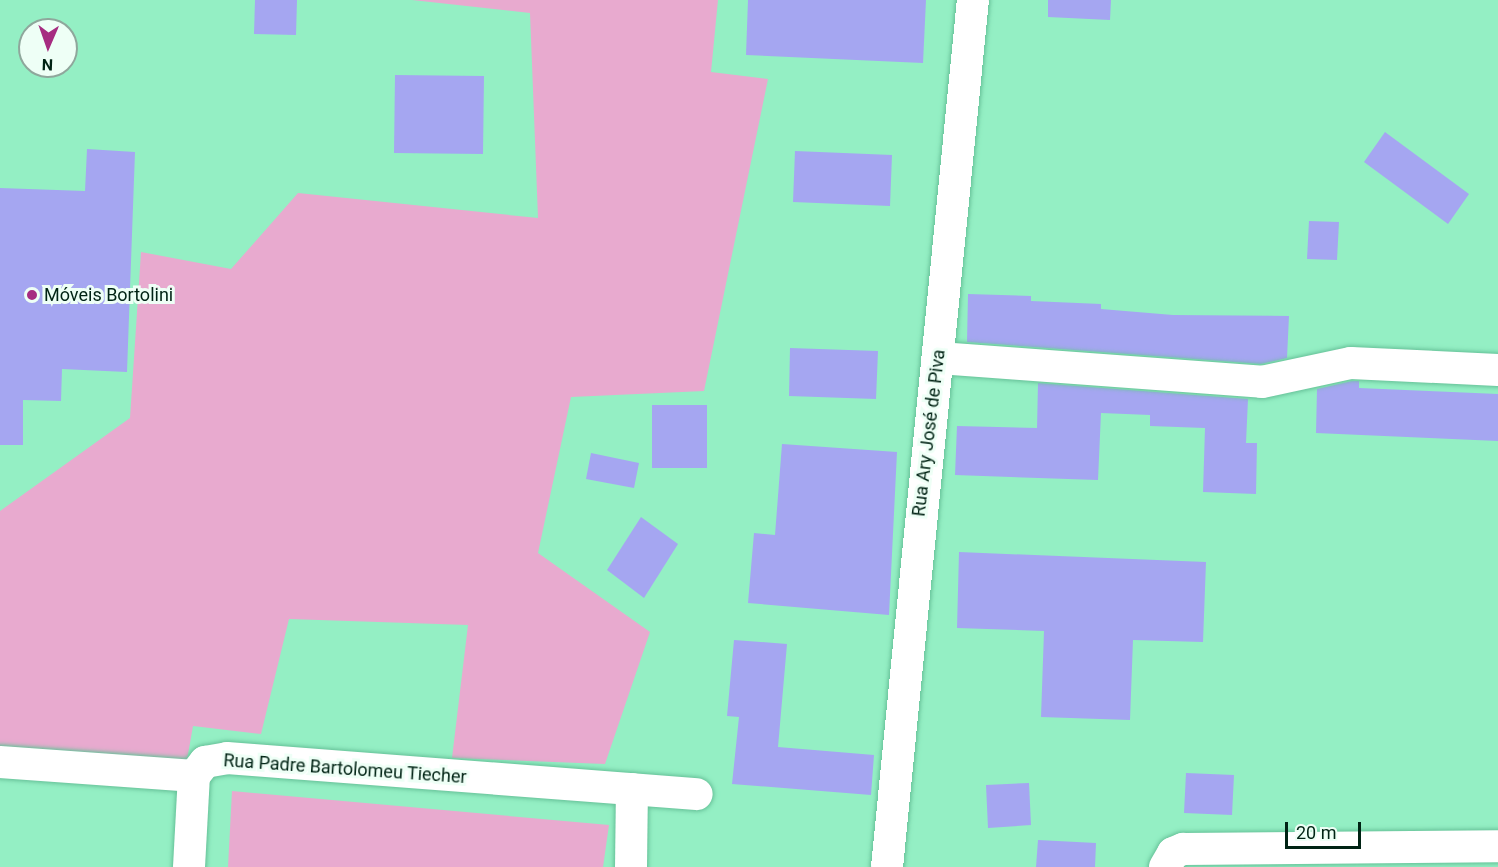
<!DOCTYPE html>
<meta charset="utf-8">
<style>
body{margin:0}
#map{position:relative;width:1498px;height:867px;overflow:hidden;background:#94efc4;font-family:Roboto,sans-serif}
div>[style]{position:absolute}
[style*='--x']{left:calc(var(--x)*1px);top:calc(var(--y)*1px);width:calc(var(--w)*1px);rotate:calc(var(--a)*1deg)}
.green>*{inset:0;background:#e8aacf}
.building>*{inset:0;background:#a5a6f1}
.roads{filter:drop-shadow(0 0 2px #66c198) drop-shadow(0 0 2px #66c198)}
.minor>*{height:32px;margin:-16px;padding:0 16px;transform-origin:16px;border-radius:16px;background:#fff}
.dots>*{width:16px;height:16px;translate:-50% -50%;box-sizing:border-box;border:3px solid #eefff6;border-radius:50%}
span{translate:-50% -50%;white-space:nowrap;text-align:center;line-height:1.15;-webkit-text-stroke:6px #eefff6;paint-order:stroke}
.poi-label{font-size:18px;color:#002314}
.left{translate:0 -50%;text-align:left}
.street-label{font-size:18px;color:#002314}
.north{position:absolute;left:18px;top:18px;width:60px;height:60px;box-sizing:border-box;background:#eefff6;border:2px solid #8fa79c;border-radius:50%;rotate:182deg;font-size:16px;font-weight:700;line-height:24px;text-align:center;color:#002314}
.north::after{content:'';display:block;margin:auto;width:21px;height:27px;background:#a62c81;clip-path:polygon(50% 0,100% 100%,50% 72%,0 100%)}
.scale{position:absolute;left:1285px;top:822px;width:76px;height:27px;box-sizing:border-box;border:3px solid #002314;border-top:0;padding-left:8px;font-size:18px;line-height:21px;white-space:nowrap;color:#002314;-webkit-text-stroke:4px #eefff6;paint-order:stroke}
</style>
<div id="map">
<div class="green">
<i style="clip-path:polygon(412px 0,718px 0,711px 72px,768px 79px,704px 391px,571px 397px,538px 553px,650px 632px,605px 764px,452px 758px,468px 625px,289px 619px,261px 734px,193px 726px,187px 760px,0 746px,0 511px,130px 418px,141px 252px,231px 269px,298px 193px,538px 218px,530px 13px)"></i>
<i style="clip-path:polygon(232px 791px,609px 825px,603px 867px,228px 867px)"></i>
</div>
<div class="building">
<i style="clip-path:polygon(255px 0,297px 0,296px 35px,254px 34px)"></i>
<i style="clip-path:polygon(748px 0,926px 0,923px 63px,746px 55px)"></i>
<i style="clip-path:polygon(1048px 0,1111px 0,1110px 20px,1048px 17px)"></i>
<i style="clip-path:polygon(395px 75px,484px 76px,483px 154px,394px 153px)"></i>
<i style="clip-path:polygon(1385px 132px,1469px 194px,1448px 224px,1364px 162px)"></i>
<i style="clip-path:polygon(87px 149px,135px 152px,127px 372px,62px 369px,61px 401px,23px 400px,23px 445px,0 445px,0 188px,85px 191px)"></i>
<i style="clip-path:polygon(795px 151px,892px 155px,890px 206px,793px 202px)"></i>
<i style="clip-path:polygon(1309px 221px,1339px 222px,1337px 260px,1307px 259px)"></i>
<i style="clip-path:polygon(968px 294px,1031px 296px,1031px 301px,1101px 304px,1101px 309px,1173px 315px,1289px 316px,1287px 358px,1261px 364px,967px 342px)"></i>
<i style="clip-path:polygon(790px 348px,878px 351px,876px 399px,789px 396px)"></i>
<i style="clip-path:polygon(1352px 381px,1359px 381px,1359px 388px,1498px 394px,1498px 441px,1316px 433px,1317px 389px)"></i>
<i style="clip-path:polygon(1038px 383px,1248px 399px,1246px 443px,1257px 443px,1256px 494px,1203px 492px,1205px 428px,1150px 426px,1150px 415px,1101px 413px,1098px 480px,955px 475px,957px 426px,1037px 428px)"></i>
<i style="clip-path:polygon(652px 405px,707px 405px,707px 468px,652px 468px)"></i>
<i style="clip-path:polygon(782px 444px,897px 452px,889px 615px,748px 603px,754px 533px,775px 535px)"></i>
<i style="clip-path:polygon(591px 453px,639px 463px,634px 488px,586px 479px)"></i>
<i style="clip-path:polygon(641px 517px,678px 544px,644px 598px,607px 570px)"></i>
<i style="clip-path:polygon(959px 552px,1206px 562px,1203px 642px,1133px 640px,1130px 720px,1041px 717px,1044px 631px,957px 628px)"></i>
<i style="clip-path:polygon(734px 640px,787px 644px,778px 747px,874px 755px,871px 795px,732px 784px,739px 717px,727px 716px)"></i>
<i style="clip-path:polygon(1186px 773px,1234px 775px,1232px 815px,1184px 813px)"></i>
<i style="clip-path:polygon(1029px 783px,1031px 825px,988px 828px,986px 785px)"></i>
<i style="clip-path:polygon(1038px 840px,1096px 843px,1095px 867px,1036px 867px)"></i>
</div>
<div class="roads">
<div class="minor">
<i style="--x:939;--y:358;--w:324;--a:4.2"></i>
<i style="--x:1262;--y:382;--w:91;--a:-12.1"></i>
<i style="--x:1351;--y:363;--w:147;--a:2.7"></i>
<i style="--x:0;--y:762;--w:195;--a:4.1"></i>
<i style="--x:194;--y:776;--w:18;--a:-52"></i>
<i style="--x:205;--y:762;--w:22;--a:-10"></i>
<i style="--x:227;--y:758;--w:471;--a:4.4"></i>
<i style="--x:189;--y:867;--w:91;--a:-86.9"></i>
<i style="--x:631;--y:867;--w:78;--a:-89.3"></i>
<i style="--x:887;--y:867;--w:871;--a:-84.34"></i>
<i style="--x:1165;--y:867;--w:16;--a:-60"></i>
<i style="--x:1173;--y:853;--w:11;--a:-22"></i>
<i style="--x:1183;--y:849;--w:315;--a:-0.5"></i>
</div>
</div>
<div class="dots">
<i style="left:32px;top:295px;background:#a62c81"></i>
</div>
<div class="poi-label">
<span class="left" style="left:44px;top:295px">Móveis Bortolini</span>
</div>
<div class="street-label">
<span style="left:929px;top:433px;rotate:-83deg">Rua Ary José de Piva</span>
<span style="left:345px;top:769px;rotate:4deg">Rua Padre Bartolomeu Tiecher</span>
</div>
<div class="north">N</div>
<div class="scale">20 m</div>
</div>
